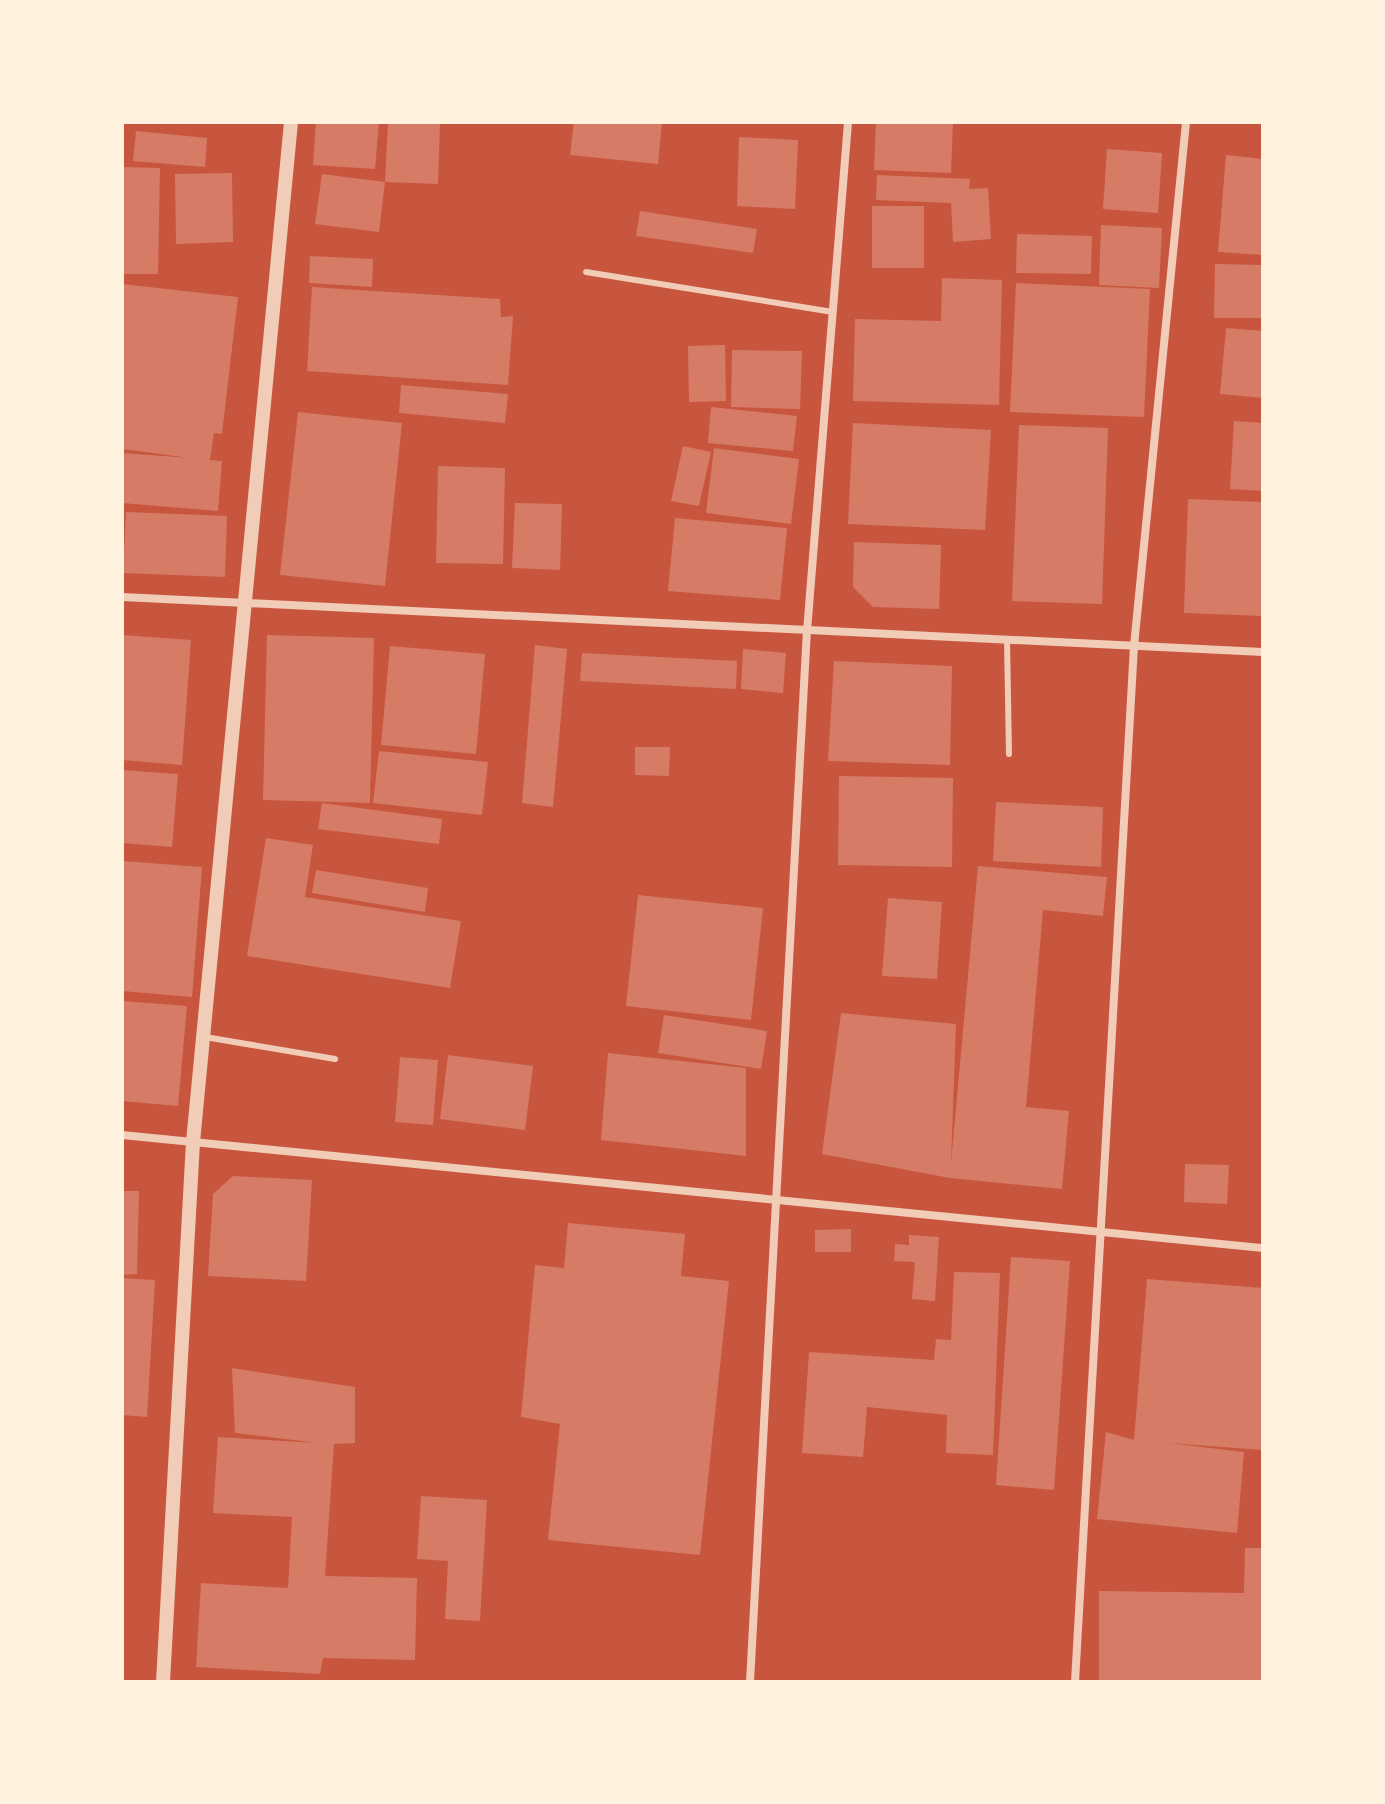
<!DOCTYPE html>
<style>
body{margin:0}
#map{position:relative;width:1385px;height:1804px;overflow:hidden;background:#c8553d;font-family:"Archivo Narrow",sans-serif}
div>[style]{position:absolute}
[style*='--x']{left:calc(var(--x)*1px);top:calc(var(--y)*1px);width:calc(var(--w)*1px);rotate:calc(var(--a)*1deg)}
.building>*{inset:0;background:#d67c66}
.service>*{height:6px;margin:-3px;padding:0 3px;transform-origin:3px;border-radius:3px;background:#f1ccb7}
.minor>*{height:8px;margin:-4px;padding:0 4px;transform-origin:4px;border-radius:4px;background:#f1ccb7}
.tertiary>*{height:14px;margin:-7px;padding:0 7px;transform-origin:7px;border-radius:7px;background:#f1ccb7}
span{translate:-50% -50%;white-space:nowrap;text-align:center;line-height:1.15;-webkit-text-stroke:7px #fff3e0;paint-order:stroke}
.frame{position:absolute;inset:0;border:124px solid #fff3e0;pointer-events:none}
</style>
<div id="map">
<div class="building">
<i style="clip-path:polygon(316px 122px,379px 122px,375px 169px,313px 165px)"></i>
<i style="clip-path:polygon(388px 122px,440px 122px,438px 184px,385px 182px)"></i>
<i style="clip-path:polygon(574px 122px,662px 122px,658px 164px,570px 155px)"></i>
<i style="clip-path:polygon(876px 122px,953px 122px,951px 173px,874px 170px)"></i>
<i style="clip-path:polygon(136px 131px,207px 138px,205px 167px,133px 161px)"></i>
<i style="clip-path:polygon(739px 137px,798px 140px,795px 209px,737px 206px)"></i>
<i style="clip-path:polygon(1107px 149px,1162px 153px,1158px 213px,1103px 209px)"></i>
<i style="clip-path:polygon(1226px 155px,1263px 159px,1263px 255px,1218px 252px)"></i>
<i style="clip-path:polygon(122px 167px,160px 168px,158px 274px,122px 274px)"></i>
<i style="clip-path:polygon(232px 173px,233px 242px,176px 244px,175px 174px)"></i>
<i style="clip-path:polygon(322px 174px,385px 182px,379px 232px,315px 224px)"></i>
<i style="clip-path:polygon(877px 175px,970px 179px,969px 189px,988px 188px,991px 239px,953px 242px,951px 203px,876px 200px)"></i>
<i style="clip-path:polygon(872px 206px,924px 206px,924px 268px,872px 268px)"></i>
<i style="clip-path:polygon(640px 211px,757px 229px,753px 253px,636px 236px)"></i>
<i style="clip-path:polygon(1101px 225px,1162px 228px,1159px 288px,1099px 285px)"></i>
<i style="clip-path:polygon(1017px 234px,1092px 236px,1091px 274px,1016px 273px)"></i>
<i style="clip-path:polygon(310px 256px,373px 259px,372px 287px,309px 283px)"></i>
<i style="clip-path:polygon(1215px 264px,1263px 265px,1263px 318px,1214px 318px)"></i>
<i style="clip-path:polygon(942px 278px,1002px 280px,999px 405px,853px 401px,855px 319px,941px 321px)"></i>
<i style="clip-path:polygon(1016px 283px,1150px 289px,1144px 417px,1010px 412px)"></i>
<i style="clip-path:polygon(122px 284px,238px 297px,222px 434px,214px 433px,210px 460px,222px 461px,218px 511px,122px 503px,122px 453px,190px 458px,122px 449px)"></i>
<i style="clip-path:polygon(312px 287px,500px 299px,501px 317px,513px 316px,508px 385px,307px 371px)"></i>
<i style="clip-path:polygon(1226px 328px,1263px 331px,1263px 398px,1220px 394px)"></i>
<i style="clip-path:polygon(725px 345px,726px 401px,689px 402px,688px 346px)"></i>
<i style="clip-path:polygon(732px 350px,802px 351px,800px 409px,731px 407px)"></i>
<i style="clip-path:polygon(401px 385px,508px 394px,505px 423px,399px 413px)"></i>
<i style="clip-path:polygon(711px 407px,797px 416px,793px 451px,708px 443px)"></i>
<i style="clip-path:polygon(298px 412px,402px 423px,385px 586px,280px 575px)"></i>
<i style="clip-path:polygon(1234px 421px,1263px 423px,1263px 491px,1230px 489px)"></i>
<i style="clip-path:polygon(853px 423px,991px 430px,985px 530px,848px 524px)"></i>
<i style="clip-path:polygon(1019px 425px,1108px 428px,1102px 604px,1012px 601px)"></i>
<i style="clip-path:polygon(683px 446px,711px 452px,699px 506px,671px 501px)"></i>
<i style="clip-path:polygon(714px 448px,799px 459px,791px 524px,706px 513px)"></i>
<i style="clip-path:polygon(438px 466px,505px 468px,503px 564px,436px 563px)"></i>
<i style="clip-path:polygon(1188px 499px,1263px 502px,1263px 616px,1184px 613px)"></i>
<i style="clip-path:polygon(515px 503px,562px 504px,560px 570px,512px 568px)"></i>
<i style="clip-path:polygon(126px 512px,227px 516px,225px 577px,123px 573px)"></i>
<i style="clip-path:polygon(675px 518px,787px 528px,780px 600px,668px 591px)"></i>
<i style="clip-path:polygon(854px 542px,941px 545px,939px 609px,873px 607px,853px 587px)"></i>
<i style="clip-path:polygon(122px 635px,191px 640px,182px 765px,122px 760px)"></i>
<i style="clip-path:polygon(267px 635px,374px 638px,370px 803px,263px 800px)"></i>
<i style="clip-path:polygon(535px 645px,567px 649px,553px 807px,522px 803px)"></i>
<i style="clip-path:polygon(390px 646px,485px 654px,476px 754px,381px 745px)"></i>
<i style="clip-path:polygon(743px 649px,786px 653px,783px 693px,741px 689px)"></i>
<i style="clip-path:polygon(582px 653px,737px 661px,736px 689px,580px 681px)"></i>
<i style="clip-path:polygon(834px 661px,952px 666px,950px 765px,828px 761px)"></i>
<i style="clip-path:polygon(635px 747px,670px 747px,669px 776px,635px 775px)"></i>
<i style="clip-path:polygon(379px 751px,488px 762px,482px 815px,373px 803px)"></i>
<i style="clip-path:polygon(122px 770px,178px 774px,172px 847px,122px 843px)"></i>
<i style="clip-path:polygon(839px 776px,953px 778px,952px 867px,838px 865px)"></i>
<i style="clip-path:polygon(996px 802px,1103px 807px,1101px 867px,993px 861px)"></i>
<i style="clip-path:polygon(322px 803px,442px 819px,439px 844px,318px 829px)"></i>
<i style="clip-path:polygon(266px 838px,313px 845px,305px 897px,461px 921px,450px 988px,247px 956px)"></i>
<i style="clip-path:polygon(122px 861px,202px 867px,192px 997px,122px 991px)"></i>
<i style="clip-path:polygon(978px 866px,1107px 877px,1103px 916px,1043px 910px,1026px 1107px,1069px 1111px,1062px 1189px,950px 1178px,822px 1154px,841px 1013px,956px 1024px,951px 1163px)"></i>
<i style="clip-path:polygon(316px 870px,428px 888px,425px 912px,312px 893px)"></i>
<i style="clip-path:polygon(638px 895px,763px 908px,751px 1020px,626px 1006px)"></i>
<i style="clip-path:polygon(888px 898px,942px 902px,937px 979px,882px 976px)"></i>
<i style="clip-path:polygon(122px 1001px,187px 1006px,178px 1106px,122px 1101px)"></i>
<i style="clip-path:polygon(664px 1015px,767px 1031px,761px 1069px,658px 1053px)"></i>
<i style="clip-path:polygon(608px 1053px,746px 1068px,746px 1156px,601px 1140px)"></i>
<i style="clip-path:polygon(448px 1055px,533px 1066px,525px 1130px,440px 1119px)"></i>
<i style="clip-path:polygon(400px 1057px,438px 1060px,433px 1125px,395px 1122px)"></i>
<i style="clip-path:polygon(1185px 1164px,1229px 1165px,1227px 1204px,1184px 1202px)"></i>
<i style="clip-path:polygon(233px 1176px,312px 1180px,306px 1281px,208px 1276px,213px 1194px)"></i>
<i style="clip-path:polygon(122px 1191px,139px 1191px,137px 1274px,122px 1275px)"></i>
<i style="clip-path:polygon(568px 1223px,685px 1234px,681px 1276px,729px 1281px,700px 1555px,548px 1540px,560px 1424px,521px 1417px,535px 1265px,564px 1268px)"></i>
<i style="clip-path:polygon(851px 1229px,851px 1252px,815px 1252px,815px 1230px)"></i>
<i style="clip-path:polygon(909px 1235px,939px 1237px,935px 1301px,912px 1299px,915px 1262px,894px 1261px,895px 1244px,909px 1245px)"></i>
<i style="clip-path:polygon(1011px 1257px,1070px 1261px,1054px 1490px,996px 1485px)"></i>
<i style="clip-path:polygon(954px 1272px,1000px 1273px,993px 1455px,946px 1453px,947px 1415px,867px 1407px,863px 1457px,802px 1453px,809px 1352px,934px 1360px,936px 1339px,951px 1340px)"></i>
<i style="clip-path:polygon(122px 1278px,155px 1280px,147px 1417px,122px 1415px)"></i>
<i style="clip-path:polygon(1147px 1279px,1263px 1288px,1263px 1450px,1168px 1443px,1244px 1452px,1237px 1533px,1097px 1519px,1106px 1432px,1134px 1440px)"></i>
<i style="clip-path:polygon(232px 1368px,355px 1387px,355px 1443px,334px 1444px,325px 1576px,417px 1578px,415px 1660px,323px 1658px,320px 1674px,196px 1667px,201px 1583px,288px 1588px,292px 1517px,213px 1513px,218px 1437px,318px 1443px,235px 1433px)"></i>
<i style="clip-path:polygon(421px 1496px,487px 1500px,480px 1621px,445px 1619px,448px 1561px,417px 1559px)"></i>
<i style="clip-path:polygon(1245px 1548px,1263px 1548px,1263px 1682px,1099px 1682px,1099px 1591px,1244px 1593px)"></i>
</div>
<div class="service">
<i style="--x:586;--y:272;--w:250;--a:9.2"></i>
<i style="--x:1007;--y:640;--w:114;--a:89"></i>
<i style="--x:205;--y:1037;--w:132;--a:9.6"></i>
</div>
<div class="minor">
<i style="--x:122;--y:597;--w:1142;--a:2.76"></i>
<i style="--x:122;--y:1135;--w:1147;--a:5.66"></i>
<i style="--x:750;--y:1682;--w:1053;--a:-86.9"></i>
<i style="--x:807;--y:631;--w:511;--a:-85.39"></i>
<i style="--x:1075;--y:1682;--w:1038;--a:-86.74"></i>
<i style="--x:1134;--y:646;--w:527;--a:-84.33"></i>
</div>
<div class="tertiary">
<i style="--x:163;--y:1682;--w:541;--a:-86.82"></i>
<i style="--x:193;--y:1142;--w:1025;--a:-84.51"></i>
</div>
<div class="frame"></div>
</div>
